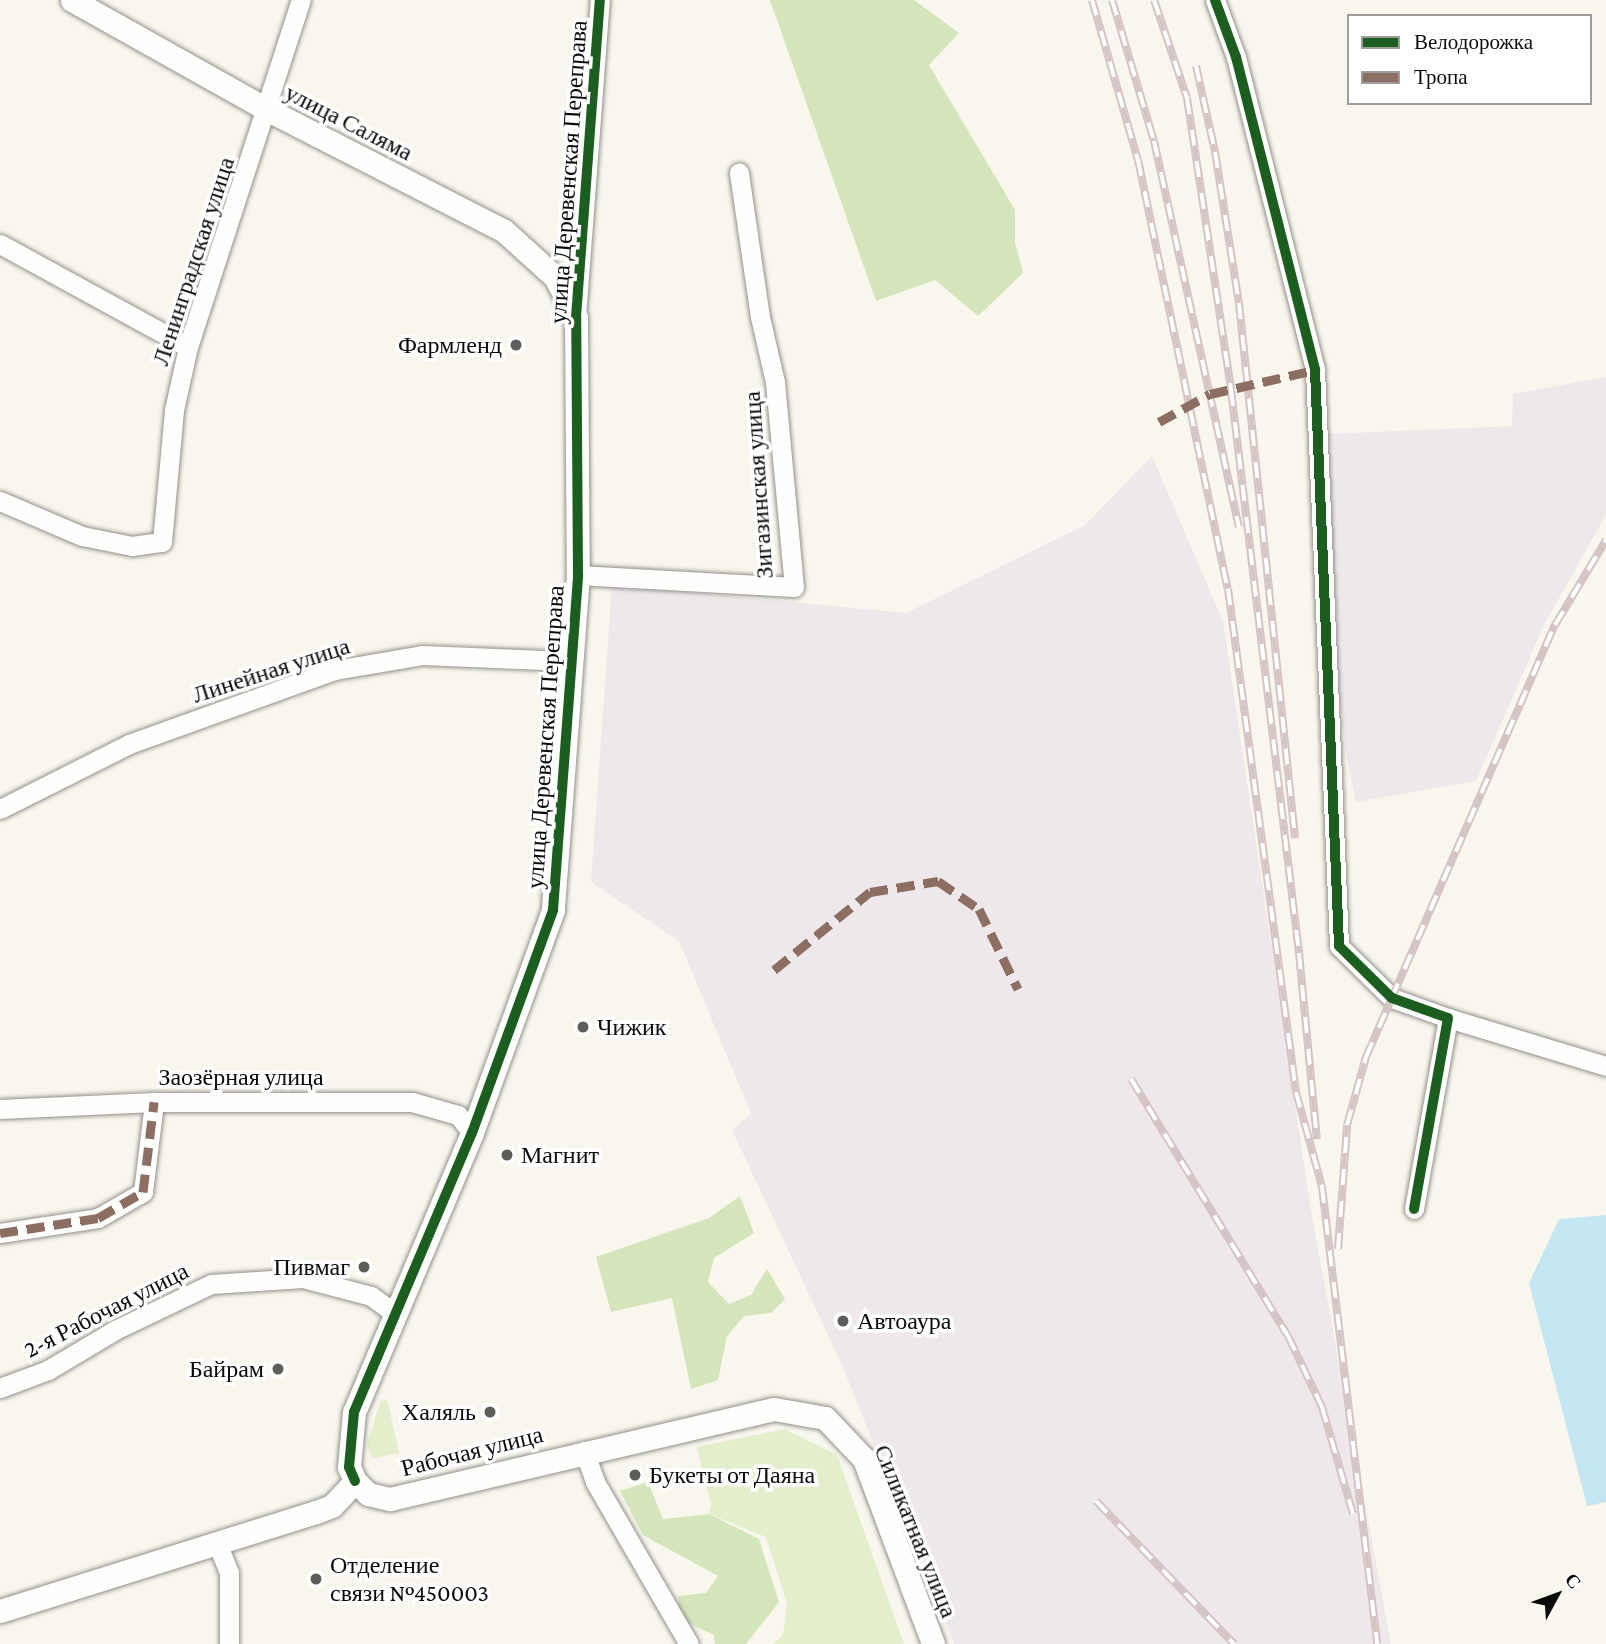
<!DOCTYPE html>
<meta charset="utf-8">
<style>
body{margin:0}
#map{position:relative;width:1606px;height:1644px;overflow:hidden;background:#f9f6ed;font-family:"Crimson Pro",serif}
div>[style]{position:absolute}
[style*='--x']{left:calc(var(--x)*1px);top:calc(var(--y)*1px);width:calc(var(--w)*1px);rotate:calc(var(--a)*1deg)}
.industrial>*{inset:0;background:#efe8eb}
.green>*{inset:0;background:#e3eecd}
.forest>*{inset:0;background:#d4e5bb}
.water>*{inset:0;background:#c4e6f3}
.roads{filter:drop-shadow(0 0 2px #92908c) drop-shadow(0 0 2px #92908c)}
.minor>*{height:19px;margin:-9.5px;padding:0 9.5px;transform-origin:9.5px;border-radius:9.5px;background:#fefefc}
.tertiary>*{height:23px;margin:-11.5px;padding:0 11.5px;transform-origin:11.5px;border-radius:11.5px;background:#fefefc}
.rail>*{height:8px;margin-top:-4px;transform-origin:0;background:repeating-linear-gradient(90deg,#fff 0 16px,#d5c4c4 0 32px);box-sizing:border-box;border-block:2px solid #d5c4c4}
.quiet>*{height:9px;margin-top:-4.5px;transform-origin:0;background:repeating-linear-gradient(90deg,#8d6e63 0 18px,transparent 0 27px)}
.cycleway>*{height:10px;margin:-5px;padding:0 5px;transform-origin:5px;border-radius:5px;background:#1b5e20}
.dots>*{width:19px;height:19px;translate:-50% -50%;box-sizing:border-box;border:4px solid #fff;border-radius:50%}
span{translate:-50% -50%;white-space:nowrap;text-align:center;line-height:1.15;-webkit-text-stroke:7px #fff;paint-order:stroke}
.street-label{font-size:24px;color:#0a0a0a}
.poi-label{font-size:24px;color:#0a0a0a}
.right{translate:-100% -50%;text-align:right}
.left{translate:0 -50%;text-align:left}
.legend{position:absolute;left:1347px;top:14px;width:245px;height:91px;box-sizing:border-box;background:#fff;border:2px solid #9d9d9d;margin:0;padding:9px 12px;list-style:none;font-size:21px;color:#0a0a0a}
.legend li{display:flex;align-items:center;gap:14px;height:35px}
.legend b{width:35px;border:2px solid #9d9d9d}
.north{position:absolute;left:1522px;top:1560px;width:70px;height:70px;-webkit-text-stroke:5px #fff;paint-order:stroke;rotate:49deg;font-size:19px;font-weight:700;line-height:28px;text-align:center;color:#0a0a0a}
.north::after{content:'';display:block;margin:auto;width:24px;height:32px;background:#0a0a0a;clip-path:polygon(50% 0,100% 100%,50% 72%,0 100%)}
</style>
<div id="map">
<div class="industrial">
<i style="clip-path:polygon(1606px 377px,1606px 515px,1544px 625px,1476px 781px,1356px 802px,1346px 755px,1331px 609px,1327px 434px,1512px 426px,1513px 394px)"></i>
<i style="clip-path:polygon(1152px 456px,1223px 621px,1311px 1211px,1391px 1644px,954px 1644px,842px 1365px,732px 1130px,751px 1114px,679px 941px,591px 882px,612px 585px,906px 613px,1085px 525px)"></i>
</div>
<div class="green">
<i style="clip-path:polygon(387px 1399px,399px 1453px,372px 1459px,367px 1445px,380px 1402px)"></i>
<i style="clip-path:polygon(785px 1429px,837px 1455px,904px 1644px,773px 1644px,783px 1635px,787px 1604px,766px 1537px,709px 1514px,711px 1505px,697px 1447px)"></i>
</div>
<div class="forest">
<i style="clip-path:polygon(770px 0,914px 0,959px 33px,929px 65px,1015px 210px,1015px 242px,1023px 273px,978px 316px,935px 280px,876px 301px)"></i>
<i style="clip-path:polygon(740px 1196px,754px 1233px,714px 1258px,708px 1282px,729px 1304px,751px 1295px,767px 1269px,785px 1299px,771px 1313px,744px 1316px,727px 1336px,718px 1380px,691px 1389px,672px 1298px,611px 1312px,596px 1257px,709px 1218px)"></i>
<i style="clip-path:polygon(648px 1482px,663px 1519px,709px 1514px,759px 1539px,779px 1602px,746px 1644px,715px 1644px,714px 1635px,681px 1620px,678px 1596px,706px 1593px,718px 1576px,643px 1535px,620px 1491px)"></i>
</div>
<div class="water">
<i style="clip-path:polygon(1606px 1215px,1606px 1502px,1587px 1506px,1529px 1283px,1559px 1219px)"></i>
</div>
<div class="roads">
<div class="minor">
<i style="--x:1215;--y:0;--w:61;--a:69.8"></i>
<i style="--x:1236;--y:57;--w:323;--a:75.8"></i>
<i style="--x:1315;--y:370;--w:576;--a:87.61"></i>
<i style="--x:1339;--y:946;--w:74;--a:44.5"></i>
<i style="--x:1392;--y:998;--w:59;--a:19.7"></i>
<i style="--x:1448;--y:1018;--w:194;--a:100.1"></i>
<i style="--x:0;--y:244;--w:214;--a:28.7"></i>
<i style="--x:576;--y:317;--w:318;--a:-85.7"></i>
<i style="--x:0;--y:501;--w:89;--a:23.1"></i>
<i style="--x:82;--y:536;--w:51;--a:11.3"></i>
<i style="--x:132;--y:546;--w:30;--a:-8"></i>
<i style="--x:162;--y:542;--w:133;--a:-84.8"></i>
<i style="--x:174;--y:410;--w:65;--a:-77.5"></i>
<i style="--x:188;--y:347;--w:365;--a:-72"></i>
<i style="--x:578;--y:575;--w:216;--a:3.2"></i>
<i style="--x:794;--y:587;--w:206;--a:-95.3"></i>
<i style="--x:775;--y:382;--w:67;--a:-103"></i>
<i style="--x:760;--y:317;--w:146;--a:-98.3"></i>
<i style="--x:0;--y:809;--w:144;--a:-26.7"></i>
<i style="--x:129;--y:744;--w:219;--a:-19.8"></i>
<i style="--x:335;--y:670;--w:88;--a:-9.8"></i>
<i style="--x:422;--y:655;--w:122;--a:2.3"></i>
<i style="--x:544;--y:660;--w:31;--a:31"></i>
<i style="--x:1448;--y:1018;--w:165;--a:16.9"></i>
<i style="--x:0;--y:1109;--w:154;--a:-2.6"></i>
<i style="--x:154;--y:1102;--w:258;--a:0"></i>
<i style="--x:412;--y:1102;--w:48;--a:15.8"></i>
<i style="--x:458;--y:1115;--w:23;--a:52"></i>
<i style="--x:0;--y:1233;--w:99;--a:-8.7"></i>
<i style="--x:98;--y:1218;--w:52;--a:-30"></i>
<i style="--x:143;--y:1192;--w:91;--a:-83"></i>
<i style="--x:0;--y:1388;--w:51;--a:-20.6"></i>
<i style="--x:48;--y:1370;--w:78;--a:-30.8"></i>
<i style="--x:115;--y:1330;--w:106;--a:-25.6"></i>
<i style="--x:211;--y:1284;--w:92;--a:-3.7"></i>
<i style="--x:303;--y:1278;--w:70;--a:14.8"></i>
<i style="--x:371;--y:1296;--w:31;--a:36"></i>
<i style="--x:584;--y:1451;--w:33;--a:70"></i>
<i style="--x:595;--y:1482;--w:187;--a:59.9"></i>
<i style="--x:217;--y:1543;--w:31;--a:68"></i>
<i style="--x:229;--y:1572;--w:72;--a:90"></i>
</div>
<div class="tertiary">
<i style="--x:72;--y:0;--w:225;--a:29.3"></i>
<i style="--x:268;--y:110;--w:264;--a:27.1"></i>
<i style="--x:503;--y:230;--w:70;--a:42.1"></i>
<i style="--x:555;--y:277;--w:45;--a:62.3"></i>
<i style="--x:576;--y:317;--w:258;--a:89.6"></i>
<i style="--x:578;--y:575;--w:336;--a:94.3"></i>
<i style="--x:553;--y:910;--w:237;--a:110"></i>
<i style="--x:472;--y:1133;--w:303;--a:112.9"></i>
<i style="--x:354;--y:1412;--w:55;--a:95.2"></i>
<i style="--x:349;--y:1467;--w:15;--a:67"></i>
<i style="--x:0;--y:1611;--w:331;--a:-17.4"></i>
<i style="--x:316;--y:1512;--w:17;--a:-21"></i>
<i style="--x:332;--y:1506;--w:34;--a:-47"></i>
<i style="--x:355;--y:1481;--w:18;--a:45"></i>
<i style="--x:368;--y:1494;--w:23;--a:13"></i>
<i style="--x:390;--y:1499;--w:394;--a:-13.2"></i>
<i style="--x:774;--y:1409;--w:52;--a:10"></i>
<i style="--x:825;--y:1418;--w:57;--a:46.4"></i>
<i style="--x:864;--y:1459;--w:197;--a:69.5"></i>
</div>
</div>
<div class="rail">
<i style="--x:1092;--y:0;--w:166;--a:74"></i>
<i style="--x:1138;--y:160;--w:438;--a:78.2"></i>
<i style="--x:1228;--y:589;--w:508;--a:82.3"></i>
<i style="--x:1296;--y:1092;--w:98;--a:74.7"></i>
<i style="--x:1322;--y:1187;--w:460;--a:83.1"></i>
<i style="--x:1112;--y:0;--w:147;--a:73.4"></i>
<i style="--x:1154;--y:141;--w:395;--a:77.6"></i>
<i style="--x:1154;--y:0;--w:103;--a:71.4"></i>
<i style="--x:1187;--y:98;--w:295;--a:81.4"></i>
<i style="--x:1231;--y:390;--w:567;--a:83.11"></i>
<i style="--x:1299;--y:953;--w:187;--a:84.5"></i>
<i style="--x:1196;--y:66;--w:88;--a:77.5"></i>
<i style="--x:1215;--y:152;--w:153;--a:81"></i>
<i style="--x:1239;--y:303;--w:538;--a:84.02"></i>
<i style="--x:1131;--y:1079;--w:301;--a:58.6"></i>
<i style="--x:1288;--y:1336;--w:79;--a:64.4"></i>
<i style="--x:1322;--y:1407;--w:111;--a:73.8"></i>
<i style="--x:1338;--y:1249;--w:124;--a:-85.8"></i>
<i style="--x:1347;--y:1125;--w:71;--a:-74.4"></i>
<i style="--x:1366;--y:1057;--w:472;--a:-66.4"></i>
<i style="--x:1555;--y:625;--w:99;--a:-59"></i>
<i style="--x:1096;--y:1501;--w:199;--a:46"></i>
</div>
<div class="quiet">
<i style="--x:1159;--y:422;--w:58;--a:-28.8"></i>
<i style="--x:1210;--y:394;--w:108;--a:-12.9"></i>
<i style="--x:774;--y:970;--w:124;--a:-39.1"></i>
<i style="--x:870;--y:892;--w:69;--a:-9.2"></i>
<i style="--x:938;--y:881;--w:50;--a:34.3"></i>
<i style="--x:979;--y:909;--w:89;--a:64"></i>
<i style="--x:0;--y:1233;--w:99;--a:-8.7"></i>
<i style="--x:98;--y:1218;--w:52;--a:-30"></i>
<i style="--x:143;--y:1192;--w:91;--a:-83"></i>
</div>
<div class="cycleway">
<i style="--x:1215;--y:0;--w:61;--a:69.8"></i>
<i style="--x:1236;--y:57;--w:323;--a:75.8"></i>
<i style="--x:1315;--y:370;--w:576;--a:87.61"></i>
<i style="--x:1339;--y:946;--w:74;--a:44.5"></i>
<i style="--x:1392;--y:998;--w:59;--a:19.7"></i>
<i style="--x:1448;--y:1018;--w:194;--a:100.1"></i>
<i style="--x:355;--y:1481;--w:15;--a:-113"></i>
<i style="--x:349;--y:1467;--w:55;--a:-84.8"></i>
<i style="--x:354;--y:1412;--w:303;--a:-67.1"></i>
<i style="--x:472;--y:1133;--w:237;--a:-70"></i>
<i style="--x:553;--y:910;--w:336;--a:-85.7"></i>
<i style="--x:578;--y:575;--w:258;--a:-90.4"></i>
<i style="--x:576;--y:317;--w:318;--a:-85.7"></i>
</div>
<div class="dots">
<i style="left:516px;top:345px;background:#5e5d59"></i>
<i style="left:583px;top:1027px;background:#5e5d59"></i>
<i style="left:507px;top:1155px;background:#5e5d59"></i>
<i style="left:364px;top:1267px;background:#5e5d59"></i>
<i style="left:843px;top:1321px;background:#5e5d59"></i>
<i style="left:278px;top:1369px;background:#5e5d59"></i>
<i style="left:490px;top:1412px;background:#5e5d59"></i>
<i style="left:635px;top:1475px;background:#5e5d59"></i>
<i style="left:316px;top:1579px;background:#5e5d59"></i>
</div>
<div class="street-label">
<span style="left:349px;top:122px;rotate:27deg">улица Саляма</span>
<span style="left:568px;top:172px;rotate:-86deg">улица Деревенская Переправа</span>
<span style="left:193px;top:261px;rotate:-72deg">Ленинградская улица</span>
<span style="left:758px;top:485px;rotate:-94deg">Зигазинская улица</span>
<span style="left:271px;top:670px;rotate:-18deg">Линейная улица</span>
<span style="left:545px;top:737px;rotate:-86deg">улица Деревенская Переправа</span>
<span style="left:241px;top:1077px">Заозёрная улица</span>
<span style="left:106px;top:1310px;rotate:-27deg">2-я Рабочая улица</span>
<span style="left:472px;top:1451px;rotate:-14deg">Рабочая улица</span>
<span style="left:916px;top:1531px;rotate:68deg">Силикатная улица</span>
</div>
<div class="poi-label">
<span class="right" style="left:502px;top:345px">Фармленд</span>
<span class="left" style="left:597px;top:1027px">Чижик</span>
<span class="left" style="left:521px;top:1155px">Магнит</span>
<span class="right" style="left:350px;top:1267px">Пивмаг</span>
<span class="left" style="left:857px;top:1321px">Автоаура</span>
<span class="right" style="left:264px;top:1369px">Байрам</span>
<span class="right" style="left:476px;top:1412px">Халяль</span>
<span class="left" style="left:649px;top:1475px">Букеты от Даяна</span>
<span class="left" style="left:330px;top:1579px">Отделение<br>связи №450003</span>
</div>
<ul class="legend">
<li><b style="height:9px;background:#1b5e20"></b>Велодорожка</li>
<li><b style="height:9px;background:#8d6e63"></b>Тропа</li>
</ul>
<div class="north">С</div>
</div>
